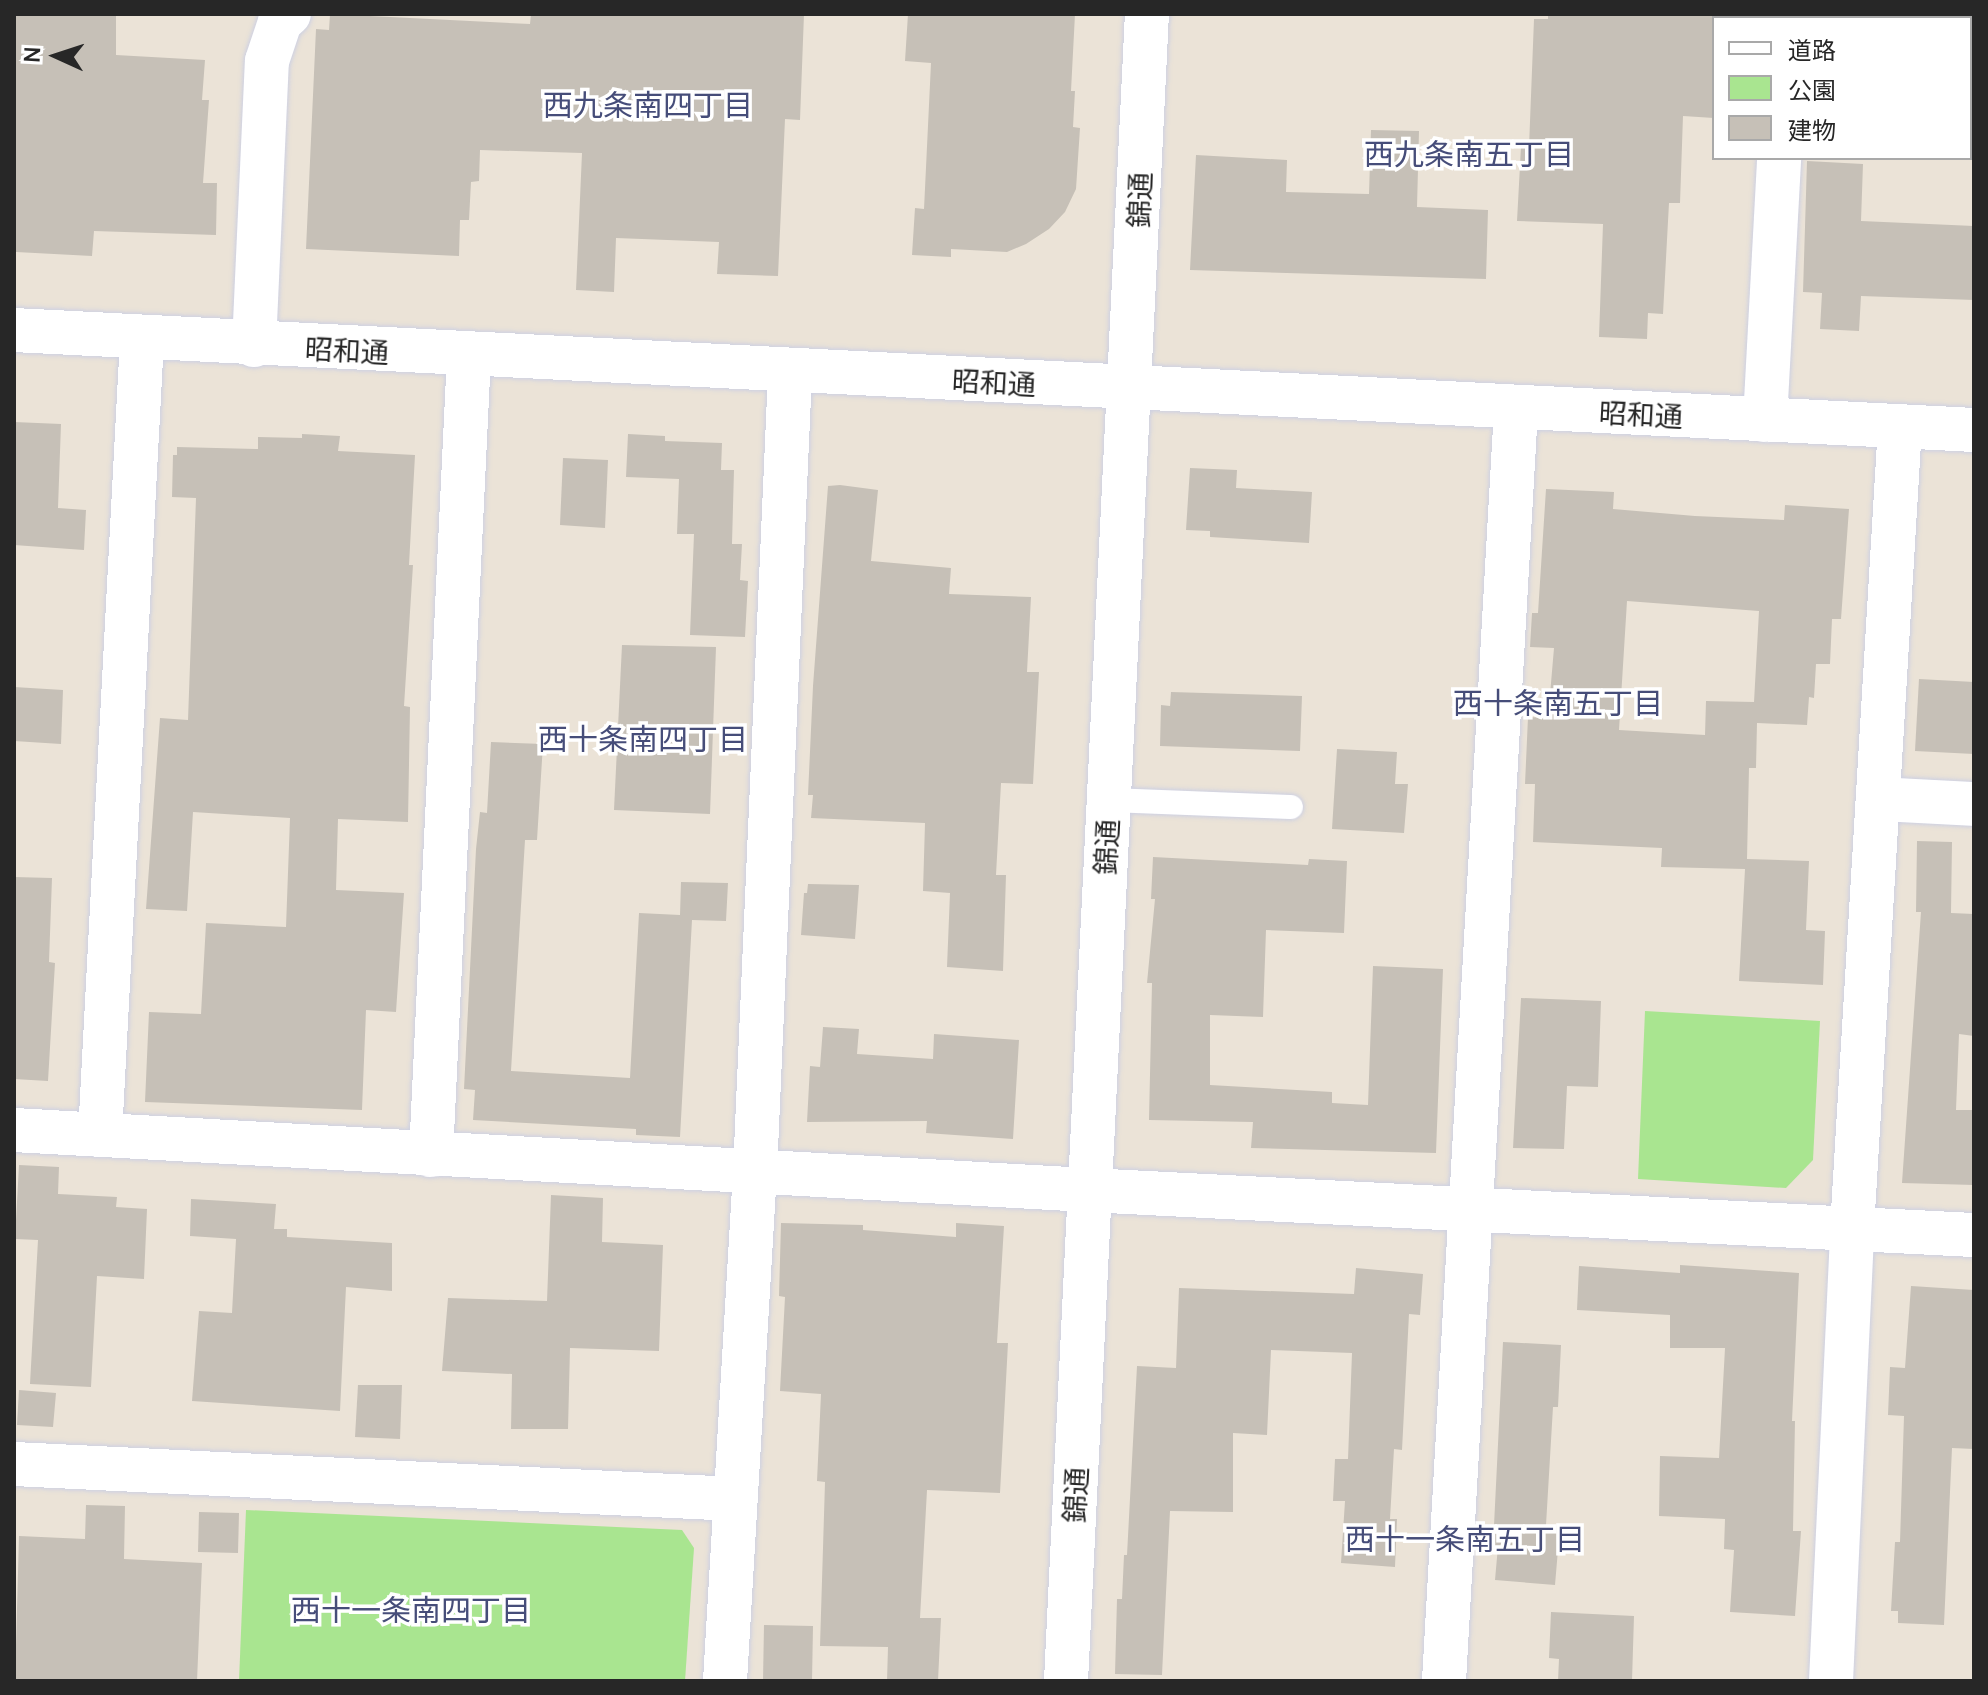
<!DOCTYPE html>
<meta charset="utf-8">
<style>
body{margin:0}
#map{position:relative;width:1988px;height:1695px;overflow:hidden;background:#ebe3d7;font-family:Manrope,"Noto Sans JP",sans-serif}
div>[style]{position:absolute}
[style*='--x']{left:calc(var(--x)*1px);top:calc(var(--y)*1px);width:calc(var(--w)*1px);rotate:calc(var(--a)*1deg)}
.green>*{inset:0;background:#a9e590}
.building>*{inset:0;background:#c6c0b7}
.roads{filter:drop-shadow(0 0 2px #cdd0e2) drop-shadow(0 0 2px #cdd0e2)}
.lane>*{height:24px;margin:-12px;padding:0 12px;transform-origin:12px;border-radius:12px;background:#fff}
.street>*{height:44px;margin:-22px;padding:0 22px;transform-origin:22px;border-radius:22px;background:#fff}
.secondary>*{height:44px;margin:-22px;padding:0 22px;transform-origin:22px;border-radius:22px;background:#fff}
span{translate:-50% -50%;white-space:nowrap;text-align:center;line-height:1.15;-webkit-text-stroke:7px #fff;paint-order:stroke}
.street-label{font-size:28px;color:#272727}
.neighbourhood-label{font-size:30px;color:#464d79}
.frame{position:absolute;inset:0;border:16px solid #272727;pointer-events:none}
.legend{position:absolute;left:1712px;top:16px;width:260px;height:144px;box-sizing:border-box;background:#fff;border:2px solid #a9a9a9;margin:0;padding:10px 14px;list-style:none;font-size:24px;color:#272727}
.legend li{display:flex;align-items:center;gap:16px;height:40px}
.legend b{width:40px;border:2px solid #a9a9a9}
.north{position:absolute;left:16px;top:16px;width:80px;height:80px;-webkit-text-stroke:6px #fff;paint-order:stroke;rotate:273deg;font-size:22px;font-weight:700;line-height:32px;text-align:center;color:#272727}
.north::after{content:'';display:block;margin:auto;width:28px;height:36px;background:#272727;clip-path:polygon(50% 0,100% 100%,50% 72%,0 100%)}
</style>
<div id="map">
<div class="green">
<i style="clip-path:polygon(1645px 1011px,1820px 1021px,1813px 1160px,1786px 1188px,1638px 1179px)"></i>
<i style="clip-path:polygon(246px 1510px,682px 1530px,694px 1548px,685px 1681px,239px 1681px)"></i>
</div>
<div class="building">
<i style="clip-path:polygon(14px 14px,116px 14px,116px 55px,205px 60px,202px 100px,209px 100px,203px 183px,217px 183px,216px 235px,94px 231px,92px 256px,16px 252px)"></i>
<i style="clip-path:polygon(330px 14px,530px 24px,531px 14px,804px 14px,800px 120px,785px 119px,778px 276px,717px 274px,719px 242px,616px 238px,614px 292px,576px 290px,582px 153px,480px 150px,479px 181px,471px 182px,469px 220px,460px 220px,459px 256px,306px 249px,316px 29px,329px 30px)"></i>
<i style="clip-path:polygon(908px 14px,1075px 14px,1071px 91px,1075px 91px,1073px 127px,1080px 128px,1076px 189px,1065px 212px,1049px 229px,1026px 244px,1007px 252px,951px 249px,951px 257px,912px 255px,915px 208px,924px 209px,931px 63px,905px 61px)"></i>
<i style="clip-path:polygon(1548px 14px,1714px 14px,1714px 118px,1683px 116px,1680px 203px,1669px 203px,1663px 314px,1648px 313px,1647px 339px,1599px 337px,1603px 224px,1517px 221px,1521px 147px,1529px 147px,1534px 19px,1548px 19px)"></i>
<i style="clip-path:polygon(1371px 130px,1419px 131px,1417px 207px,1488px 210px,1486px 279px,1190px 270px,1196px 155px,1287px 160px,1286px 192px,1369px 194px)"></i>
<i style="clip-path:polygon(1807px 161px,1863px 164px,1861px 221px,1974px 226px,1974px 300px,1861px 296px,1859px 331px,1820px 329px,1822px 293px,1803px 292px)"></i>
<i style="clip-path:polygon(14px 422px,61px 424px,58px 508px,86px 510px,84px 550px,14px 545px)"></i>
<i style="clip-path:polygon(302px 434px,340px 436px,338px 451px,415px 455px,409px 565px,413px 565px,404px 706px,410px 707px,408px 822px,338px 819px,336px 890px,404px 893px,396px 1012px,366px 1010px,362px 1110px,145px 1102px,149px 1012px,201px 1014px,206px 923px,286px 927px,290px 818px,193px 812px,187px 911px,146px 909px,160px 718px,188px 720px,196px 498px,172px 497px,173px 455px,177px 455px,177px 447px,258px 449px,258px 437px,302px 438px)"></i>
<i style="clip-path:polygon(628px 434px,665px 436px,665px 441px,722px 443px,721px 470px,734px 470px,732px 544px,742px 544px,740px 580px,748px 581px,745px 637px,690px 635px,694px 534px,677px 534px,679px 479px,626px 477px)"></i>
<i style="clip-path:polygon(563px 458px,608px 460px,605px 528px,560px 525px)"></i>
<i style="clip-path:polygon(1190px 468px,1237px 470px,1236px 488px,1312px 492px,1309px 543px,1210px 537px,1210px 531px,1186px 530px)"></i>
<i style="clip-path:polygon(840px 485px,878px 490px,871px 561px,951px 568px,949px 594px,1031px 597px,1027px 672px,1039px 672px,1033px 784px,1001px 783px,996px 875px,1006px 875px,1003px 971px,947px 967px,950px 893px,923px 891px,925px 823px,811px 818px,813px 795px,808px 795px,813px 686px,828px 486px)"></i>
<i style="clip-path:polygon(evenodd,1546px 489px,1614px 492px,1613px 509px,1695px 516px,1784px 520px,1785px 505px,1849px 509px,1841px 619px,1832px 619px,1830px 664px,1816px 664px,1814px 698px,1809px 697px,1807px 725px,1757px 723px,1756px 768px,1749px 768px,1747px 859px,1809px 861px,1806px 930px,1825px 931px,1823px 985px,1739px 981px,1745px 869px,1661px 867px,1662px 848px,1533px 842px,1535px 784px,1525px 784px,1528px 717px,1548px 718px,1554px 648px,1530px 647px,1532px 613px,1538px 613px,1546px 489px,1627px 601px,1759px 611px,1754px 702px,1706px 701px,1705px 735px,1619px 730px,1627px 601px)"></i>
<i style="clip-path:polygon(622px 645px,716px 647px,710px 814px,614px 810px)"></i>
<i style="clip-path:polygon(1919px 679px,1974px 682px,1974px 754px,1915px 751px)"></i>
<i style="clip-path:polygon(14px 687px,63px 690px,61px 744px,14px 741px)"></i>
<i style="clip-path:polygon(1171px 692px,1302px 696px,1300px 751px,1160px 746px,1161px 705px,1170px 706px)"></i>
<i style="clip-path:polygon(491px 742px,543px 744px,537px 840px,525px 840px,511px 1071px,630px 1078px,639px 913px,680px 915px,681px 882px,728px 883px,726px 921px,692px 920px,680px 1137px,636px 1135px,636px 1129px,473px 1120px,475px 1090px,464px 1089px,476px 849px,480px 812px,487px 813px)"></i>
<i style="clip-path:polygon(1337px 749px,1397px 752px,1395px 784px,1408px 784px,1404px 833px,1332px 829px)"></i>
<i style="clip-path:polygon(1917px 841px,1952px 842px,1951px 913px,1974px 914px,1974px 1036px,1959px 1034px,1956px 1110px,1974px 1110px,1974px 1185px,1902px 1183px,1921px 912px,1916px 912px)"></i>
<i style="clip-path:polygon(1153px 857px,1308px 865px,1309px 859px,1347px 861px,1344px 933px,1266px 930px,1263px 1017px,1210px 1015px,1210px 1085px,1332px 1092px,1332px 1103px,1368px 1105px,1373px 966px,1443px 969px,1436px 1153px,1251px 1148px,1253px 1122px,1149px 1120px,1152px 983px,1147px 983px,1155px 899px,1151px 899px)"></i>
<i style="clip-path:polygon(14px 877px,52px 878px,49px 962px,55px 963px,48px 1081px,14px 1079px)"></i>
<i style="clip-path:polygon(808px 884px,859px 885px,855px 939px,801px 935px,804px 893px,807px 893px)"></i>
<i style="clip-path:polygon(1521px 998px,1601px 1001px,1598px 1087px,1567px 1086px,1564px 1149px,1513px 1148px)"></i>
<i style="clip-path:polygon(823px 1027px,859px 1029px,857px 1054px,933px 1059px,934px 1034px,1019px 1040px,1013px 1139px,926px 1133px,927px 1121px,807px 1122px,810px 1066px,820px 1067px)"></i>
<i style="clip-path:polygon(19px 1165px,59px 1167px,58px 1194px,117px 1197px,116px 1207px,147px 1209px,144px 1279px,97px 1276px,91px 1387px,30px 1384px,38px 1240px,15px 1239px)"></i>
<i style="clip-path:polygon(551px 1195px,603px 1198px,602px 1242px,663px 1245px,659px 1351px,570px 1348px,568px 1429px,511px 1429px,512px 1374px,442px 1371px,448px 1298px,547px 1301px)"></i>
<i style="clip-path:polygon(191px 1199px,276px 1204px,274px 1229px,287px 1229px,287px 1237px,392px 1243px,392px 1291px,346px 1287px,340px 1411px,192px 1401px,199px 1311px,232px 1313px,236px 1239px,190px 1236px)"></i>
<i style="clip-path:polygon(781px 1223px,863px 1225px,863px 1230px,956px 1237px,956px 1223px,1004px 1226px,997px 1343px,1008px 1343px,1000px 1493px,927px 1490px,920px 1618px,941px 1618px,938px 1681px,887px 1681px,888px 1647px,820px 1646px,825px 1482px,817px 1481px,821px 1394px,780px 1391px,785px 1297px,779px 1296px)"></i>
<i style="clip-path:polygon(1680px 1265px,1799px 1273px,1792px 1421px,1795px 1421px,1793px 1531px,1801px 1531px,1795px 1616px,1730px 1612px,1734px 1550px,1724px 1549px,1725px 1519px,1659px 1516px,1660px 1456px,1719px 1458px,1725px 1348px,1670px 1348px,1670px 1315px,1577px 1310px,1579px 1266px,1680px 1273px)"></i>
<i style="clip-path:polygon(1356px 1268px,1423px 1274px,1420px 1315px,1409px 1314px,1402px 1450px,1394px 1449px,1390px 1519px,1397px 1519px,1395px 1567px,1341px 1563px,1345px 1501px,1333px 1501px,1335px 1459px,1348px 1459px,1352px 1353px,1271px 1350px,1267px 1435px,1233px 1433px,1233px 1512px,1170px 1511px,1162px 1675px,1115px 1674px,1117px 1599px,1122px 1599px,1124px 1555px,1127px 1555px,1137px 1366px,1176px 1368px,1179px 1288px,1354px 1294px)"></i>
<i style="clip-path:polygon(1911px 1286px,1974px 1290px,1974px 1449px,1952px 1448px,1944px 1625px,1898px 1623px,1898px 1611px,1891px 1611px,1895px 1542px,1900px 1542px,1904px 1416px,1888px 1415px,1890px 1367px,1905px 1368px)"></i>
<i style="clip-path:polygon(1503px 1342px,1561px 1345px,1558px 1407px,1553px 1407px,1546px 1525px,1560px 1526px,1555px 1585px,1495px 1580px,1498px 1546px,1493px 1546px)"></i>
<i style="clip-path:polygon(358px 1385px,402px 1385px,400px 1439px,355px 1437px)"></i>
<i style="clip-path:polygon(19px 1390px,56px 1393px,53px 1427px,17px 1425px)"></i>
<i style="clip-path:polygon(86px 1505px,125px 1506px,124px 1559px,202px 1563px,197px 1681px,15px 1681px,19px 1536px,85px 1539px)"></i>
<i style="clip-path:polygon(199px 1512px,239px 1513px,238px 1553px,198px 1552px)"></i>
<i style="clip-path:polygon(1551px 1612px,1634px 1616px,1632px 1681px,1558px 1681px,1559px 1659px,1549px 1658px)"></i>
<i style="clip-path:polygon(764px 1625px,813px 1626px,812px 1681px,763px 1681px)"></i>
</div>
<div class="roads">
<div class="lane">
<i style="--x:1109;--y:800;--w:182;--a:2.2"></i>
</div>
<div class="street">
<i style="--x:254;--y:345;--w:284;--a:-87.4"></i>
<i style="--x:267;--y:61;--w:41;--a:-71.6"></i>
<i style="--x:280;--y:22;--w:12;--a:-42"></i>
<i style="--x:1879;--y:799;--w:95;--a:3"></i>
<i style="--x:14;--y:1130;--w:1076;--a:3.2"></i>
<i style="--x:100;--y:1135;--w:797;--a:-86.98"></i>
<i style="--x:431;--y:1155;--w:800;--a:-87.28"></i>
<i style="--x:14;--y:1464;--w:721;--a:2.78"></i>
<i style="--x:725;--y:1681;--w:510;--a:-86.63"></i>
<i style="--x:755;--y:1172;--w:801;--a:-87.49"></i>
<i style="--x:1444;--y:1681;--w:1275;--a:-86.76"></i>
<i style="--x:1831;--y:1681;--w:452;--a:-87.3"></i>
<i style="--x:1852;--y:1229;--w:804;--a:-86.58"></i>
</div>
<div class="secondary">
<i style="--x:1786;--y:18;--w:4;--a:-90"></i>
<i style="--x:14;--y:330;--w:1963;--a:2.92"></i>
<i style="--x:1765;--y:420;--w:262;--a:-86.9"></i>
<i style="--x:1088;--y:1190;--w:887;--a:2.91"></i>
<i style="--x:1066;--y:1681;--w:1669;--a:-87.22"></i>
</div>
</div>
<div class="street-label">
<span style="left:1139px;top:200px;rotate:-88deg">錦通</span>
<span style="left:347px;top:350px;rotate:3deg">昭和通</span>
<span style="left:994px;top:382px;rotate:3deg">昭和通</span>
<span style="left:1641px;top:414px;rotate:3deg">昭和通</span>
<span style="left:1106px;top:847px;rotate:-87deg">錦通</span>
<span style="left:1075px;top:1495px;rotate:-87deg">錦通</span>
</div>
<div class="neighbourhood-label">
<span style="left:648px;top:105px">西九条南四丁目</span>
<span style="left:1469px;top:154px">西九条南五丁目</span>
<span style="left:1558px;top:703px">西十条南五丁目</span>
<span style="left:643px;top:739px">西十条南四丁目</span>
<span style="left:1465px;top:1539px">西十一条南五丁目</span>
<span style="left:411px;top:1610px">西十一条南四丁目</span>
</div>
<div class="frame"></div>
<ul class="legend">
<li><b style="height:10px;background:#fff"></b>道路</li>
<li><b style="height:22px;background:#a9e590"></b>公園</li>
<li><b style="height:22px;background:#c6c0b7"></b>建物</li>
</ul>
<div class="north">N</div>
</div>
